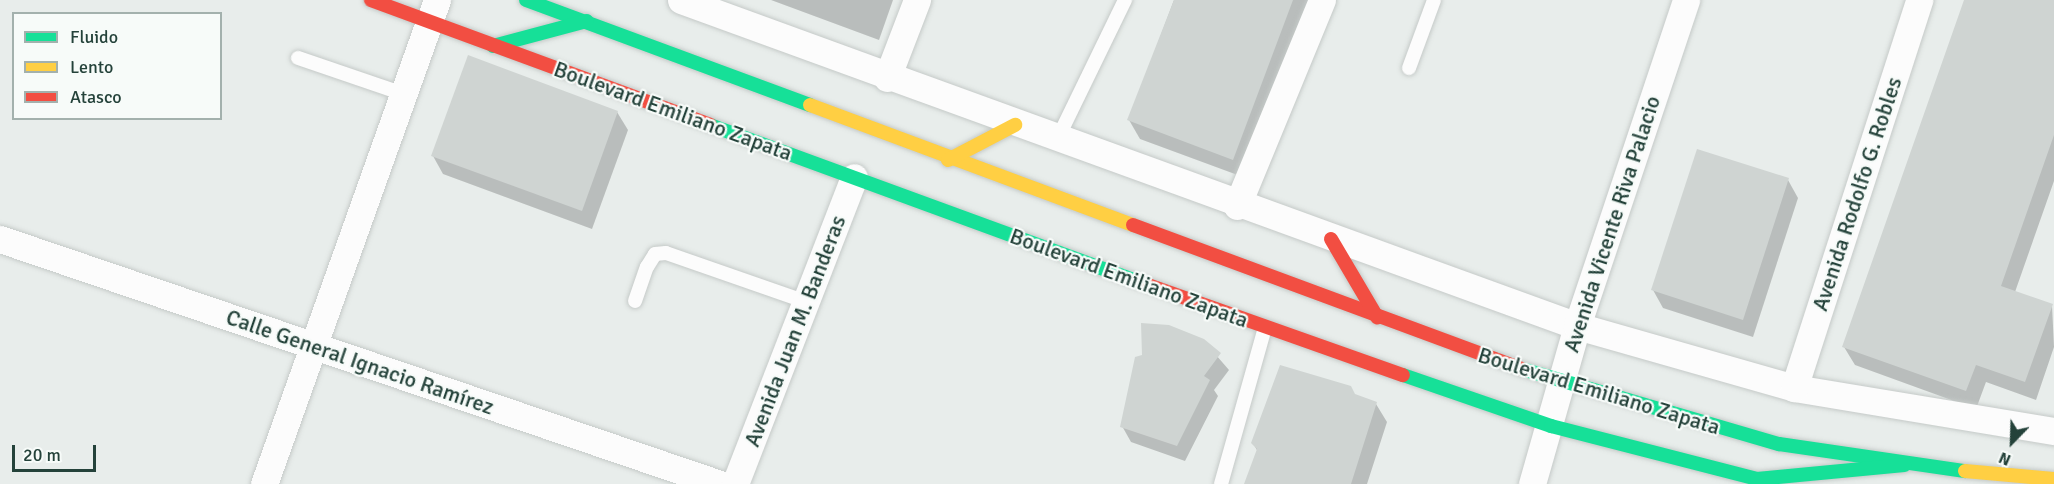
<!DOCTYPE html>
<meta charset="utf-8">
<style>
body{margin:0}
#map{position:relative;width:2054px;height:484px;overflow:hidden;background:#e8edeb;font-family:Signika,sans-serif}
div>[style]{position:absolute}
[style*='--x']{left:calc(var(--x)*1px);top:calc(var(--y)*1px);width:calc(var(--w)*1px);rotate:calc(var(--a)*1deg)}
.shadow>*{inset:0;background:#0003}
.building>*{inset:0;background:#cfd4d2}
.roads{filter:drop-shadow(0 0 2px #c5cac8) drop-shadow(0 0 2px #c5cac8)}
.lane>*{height:14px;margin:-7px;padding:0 7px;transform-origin:7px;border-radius:7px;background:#fcfcfc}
.street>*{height:27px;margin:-13.5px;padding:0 13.5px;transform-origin:13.5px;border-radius:13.5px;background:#fcfcfc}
.fast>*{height:14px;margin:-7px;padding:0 7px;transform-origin:7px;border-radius:7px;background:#16e098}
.slow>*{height:14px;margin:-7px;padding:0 7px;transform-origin:7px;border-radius:7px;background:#ffcf43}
.jam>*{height:14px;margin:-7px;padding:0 7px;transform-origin:7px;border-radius:7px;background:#f24e42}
span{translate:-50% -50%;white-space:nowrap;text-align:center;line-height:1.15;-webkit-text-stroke:4.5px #f7fbf9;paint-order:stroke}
.street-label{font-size:22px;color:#24423a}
.legend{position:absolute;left:12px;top:12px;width:210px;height:108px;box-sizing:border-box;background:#f7fbf9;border:2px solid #a3b1ad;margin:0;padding:8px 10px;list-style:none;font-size:18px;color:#24423a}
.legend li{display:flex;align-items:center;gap:12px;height:30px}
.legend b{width:30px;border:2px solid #a3b1ad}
.north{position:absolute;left:1982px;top:412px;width:60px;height:60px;-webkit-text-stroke:4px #f7fbf9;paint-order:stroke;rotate:203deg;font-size:16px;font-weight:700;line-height:24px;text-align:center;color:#24423a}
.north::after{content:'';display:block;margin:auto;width:21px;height:27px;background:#24423a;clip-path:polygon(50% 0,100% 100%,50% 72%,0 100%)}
.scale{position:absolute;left:12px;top:445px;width:84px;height:27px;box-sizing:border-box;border:3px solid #24423a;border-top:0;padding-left:8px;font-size:18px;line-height:21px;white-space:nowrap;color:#24423a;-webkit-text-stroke:4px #f7fbf9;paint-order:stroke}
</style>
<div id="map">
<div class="shadow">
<i style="clip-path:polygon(771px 0,893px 0,879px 40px)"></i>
<i style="clip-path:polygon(1174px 0,1310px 0,1243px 177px,1140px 139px,1129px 120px)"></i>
<i style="clip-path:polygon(1966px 0,2054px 2px,2054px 181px,2015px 292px,2052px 305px,2054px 347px,2036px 400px,1986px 382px,1976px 409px,1855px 365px,1844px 347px)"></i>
<i style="clip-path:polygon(617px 112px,628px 130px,592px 229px,443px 174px,433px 156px)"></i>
<i style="clip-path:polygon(1788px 180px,1798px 198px,1753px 337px,1663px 308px,1653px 290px)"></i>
<i style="clip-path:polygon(1203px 340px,1229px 370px,1214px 390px,1218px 396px,1185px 461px,1131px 442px,1122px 426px)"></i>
<i style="clip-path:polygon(1355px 396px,1376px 404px,1387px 422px,1367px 484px,1246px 484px,1258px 452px,1253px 443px)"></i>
</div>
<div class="building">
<i style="clip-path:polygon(1174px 0,1293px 0,1233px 160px,1127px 120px)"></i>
<i style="clip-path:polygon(1964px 0,2054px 0,2054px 135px,2001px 286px,2053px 304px,2025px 382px,1976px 365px,1966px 391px,1842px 347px)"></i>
<i style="clip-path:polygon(468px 55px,618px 111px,582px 211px,431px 156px)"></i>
<i style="clip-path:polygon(1697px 149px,1789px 178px,1743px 320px,1651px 290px)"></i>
<i style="clip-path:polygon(1141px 323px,1169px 325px,1204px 339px,1221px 353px,1204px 376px,1210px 380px,1177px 446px,1120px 427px,1135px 357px,1142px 355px)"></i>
<i style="clip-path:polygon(1280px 365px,1351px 386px,1355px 394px,1377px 402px,1351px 484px,1244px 484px,1257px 449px,1251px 443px)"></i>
</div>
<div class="roads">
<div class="lane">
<i style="--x:298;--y:58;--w:112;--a:18.8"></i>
<i style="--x:1409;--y:68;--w:72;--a:-69.8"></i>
<i style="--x:1057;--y:140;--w:156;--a:-64.1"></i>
<i style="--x:635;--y:301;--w:36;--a:-71"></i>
<i style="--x:647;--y:267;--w:15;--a:-58"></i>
<i style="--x:655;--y:254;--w:11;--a:-5"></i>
<i style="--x:666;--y:253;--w:149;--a:19.2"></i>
<i style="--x:1221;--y:484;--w:163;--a:-74.3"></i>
</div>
<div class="street">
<i style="--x:681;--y:0;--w:953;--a:19.99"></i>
<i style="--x:1577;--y:326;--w:226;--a:15.9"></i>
<i style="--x:1794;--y:388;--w:264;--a:9.4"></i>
<i style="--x:887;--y:78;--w:84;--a:-69"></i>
<i style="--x:1237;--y:206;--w:223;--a:-67.6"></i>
<i style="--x:0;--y:239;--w:761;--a:18.79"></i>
<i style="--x:1794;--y:388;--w:408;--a:-72.1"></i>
<i style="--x:264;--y:484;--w:514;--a:-70.33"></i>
<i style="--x:735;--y:484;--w:329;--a:-68.8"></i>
<i style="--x:1532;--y:484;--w:164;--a:-74.1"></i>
<i style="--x:1577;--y:326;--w:344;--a:-71.5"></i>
</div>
<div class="fast">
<i style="--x:526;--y:0;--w:303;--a:20.3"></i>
<i style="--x:493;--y:46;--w:97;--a:-14.9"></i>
<i style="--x:710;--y:125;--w:455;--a:20.1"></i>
<i style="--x:1522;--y:369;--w:268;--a:16.3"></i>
<i style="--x:1779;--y:444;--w:188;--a:8.3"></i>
<i style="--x:1403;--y:375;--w:157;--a:19"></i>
<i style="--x:1551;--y:426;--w:213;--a:14.4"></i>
<i style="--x:1757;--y:479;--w:148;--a:-5.4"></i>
</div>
<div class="slow">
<i style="--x:810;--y:105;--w:345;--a:20.4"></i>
<i style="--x:948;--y:160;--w:76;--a:-27.6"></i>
<i style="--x:1965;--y:471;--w:89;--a:5.1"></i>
</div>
<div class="jam">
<i style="--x:371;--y:0;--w:361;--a:20.2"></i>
<i style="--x:1133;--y:225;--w:415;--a:20.3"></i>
<i style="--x:1331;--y:239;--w:91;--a:59.5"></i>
<i style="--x:1137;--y:281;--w:282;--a:19.5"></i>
</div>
</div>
<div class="street-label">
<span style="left:673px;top:111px;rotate:20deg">Boulevard Emiliano Zapata</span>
<span style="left:1857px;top:194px;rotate:-72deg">Avenida Rodolfo G. Robles</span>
<span style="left:1612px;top:224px;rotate:-72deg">Avenida Vicente Riva Palacio</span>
<span style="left:1129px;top:278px;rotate:20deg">Boulevard Emiliano Zapata</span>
<span style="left:795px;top:331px;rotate:-69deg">Avenida Juan M. Banderas</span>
<span style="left:360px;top:362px;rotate:19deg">Calle General Ignacio Ramírez</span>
<span style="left:1599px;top:391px;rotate:17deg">Boulevard Emiliano Zapata</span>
</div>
<ul class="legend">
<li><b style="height:8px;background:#16e098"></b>Fluido</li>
<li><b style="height:8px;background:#ffcf43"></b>Lento</li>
<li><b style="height:8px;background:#f24e42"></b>Atasco</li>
</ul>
<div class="north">N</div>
<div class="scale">20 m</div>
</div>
